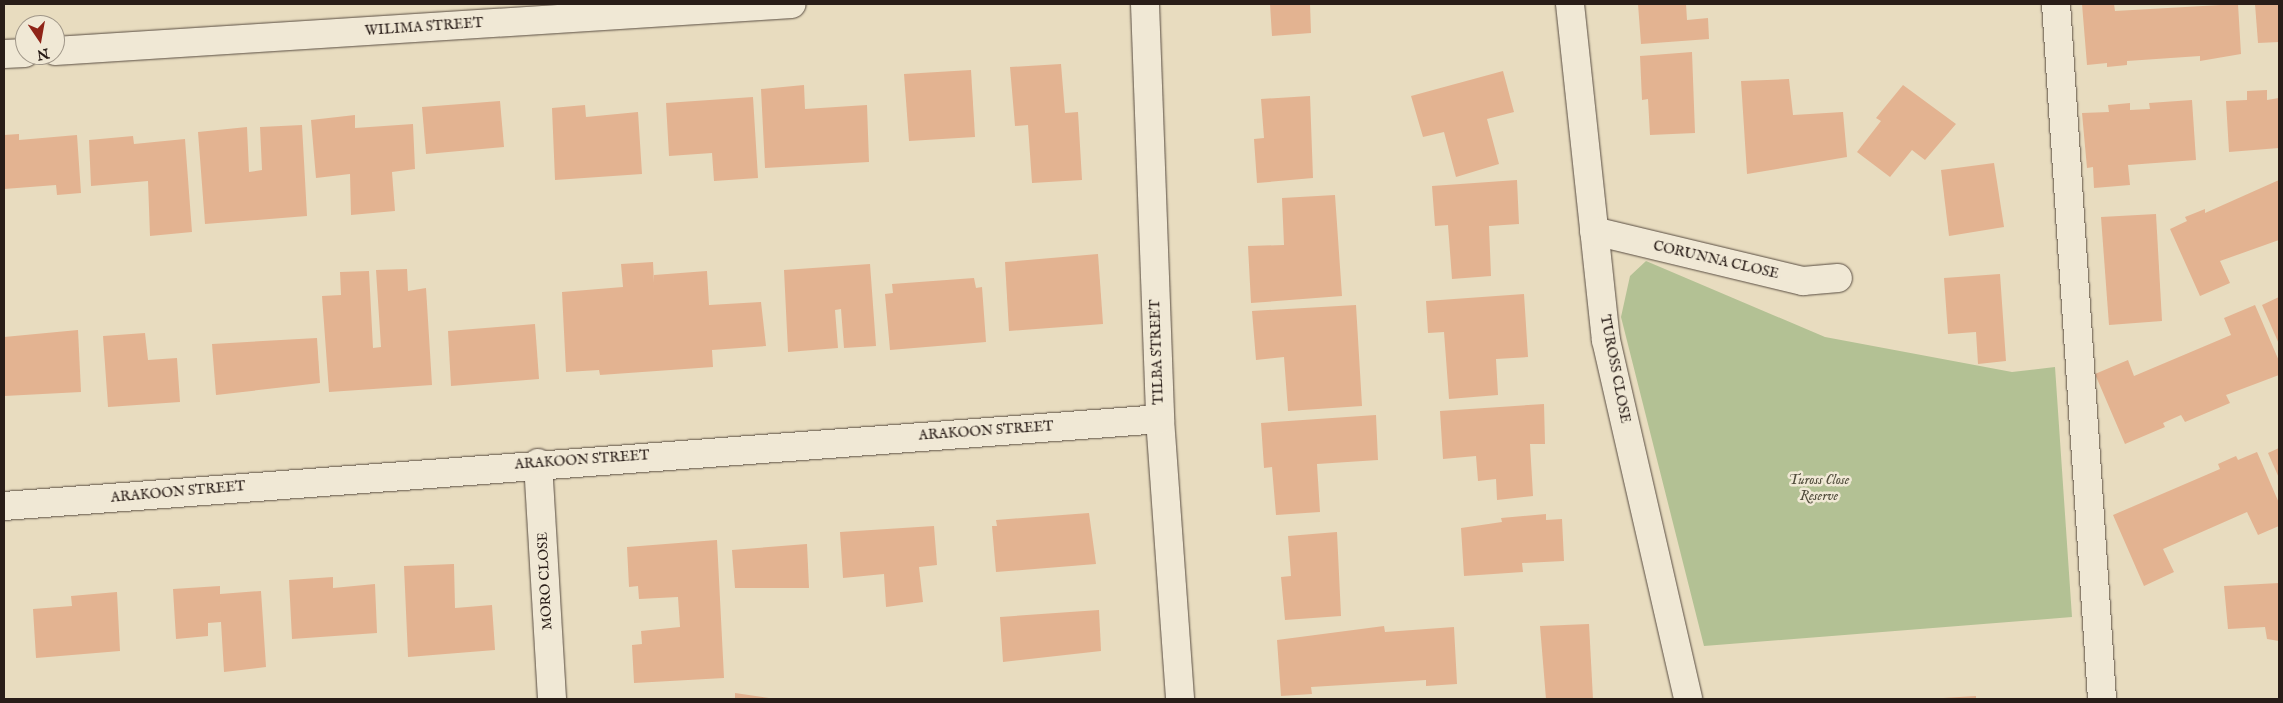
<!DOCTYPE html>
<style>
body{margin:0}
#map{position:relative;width:2283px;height:703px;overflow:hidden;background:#e8dcbf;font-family:"IM FELL English",serif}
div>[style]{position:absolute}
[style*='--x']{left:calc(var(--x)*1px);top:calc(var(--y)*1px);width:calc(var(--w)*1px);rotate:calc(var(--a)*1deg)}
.green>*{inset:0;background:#b3c194}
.building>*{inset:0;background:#e3b391}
.roads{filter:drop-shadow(0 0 1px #594d42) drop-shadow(0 0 1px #594d42)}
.street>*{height:28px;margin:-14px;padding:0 14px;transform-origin:14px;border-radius:14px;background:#f0e8d5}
span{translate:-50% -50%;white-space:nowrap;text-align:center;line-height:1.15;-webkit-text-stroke:5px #f0e8d5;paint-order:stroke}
.street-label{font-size:14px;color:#291d18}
.park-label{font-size:14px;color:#524e3d;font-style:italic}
.frame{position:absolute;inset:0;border:5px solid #291d18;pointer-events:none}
.north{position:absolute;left:15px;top:15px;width:50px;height:50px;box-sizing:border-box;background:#f0e8d5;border:1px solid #a09789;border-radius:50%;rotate:168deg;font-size:14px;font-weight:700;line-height:20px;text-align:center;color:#291d18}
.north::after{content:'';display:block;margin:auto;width:18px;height:22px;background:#8f2418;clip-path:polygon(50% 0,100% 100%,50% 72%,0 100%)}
</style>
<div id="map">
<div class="green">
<i style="clip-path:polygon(1646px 261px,1825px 337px,2012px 372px,2055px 367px,2072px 617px,1704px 646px,1621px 317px,1630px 276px)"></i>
</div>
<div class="building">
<i style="clip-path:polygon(1270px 4px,1310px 4px,1311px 33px,1272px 36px)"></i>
<i style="clip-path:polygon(1638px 4px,1686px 4px,1687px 20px,1708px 18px,1709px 39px,1641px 44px)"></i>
<i style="clip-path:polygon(2082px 4px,2114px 4px,2115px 11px,2238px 4px,2241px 54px,2200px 61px,2200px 56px,2127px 61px,2127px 65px,2107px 67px,2107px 63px,2087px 65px)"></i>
<i style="clip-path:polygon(2255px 4px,2279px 4px,2279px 42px,2258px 43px)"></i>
<i style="clip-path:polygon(1692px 52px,1695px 133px,1650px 135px,1648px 99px,1642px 100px,1640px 56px)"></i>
<i style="clip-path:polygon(1061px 64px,1065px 113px,1078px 112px,1082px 180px,1032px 183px,1028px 125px,1015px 126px,1010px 67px)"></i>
<i style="clip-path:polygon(971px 70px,975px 137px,909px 141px,904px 74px)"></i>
<i style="clip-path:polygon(1503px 71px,1514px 112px,1487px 119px,1499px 164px,1456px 177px,1444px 132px,1423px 137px,1411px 96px)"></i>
<i style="clip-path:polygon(1789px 79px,1793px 115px,1843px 112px,1847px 157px,1747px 174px,1741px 81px)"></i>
<i style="clip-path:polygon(804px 85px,805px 109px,867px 105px,869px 162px,765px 168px,761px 89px)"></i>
<i style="clip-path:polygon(1903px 85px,1956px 124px,1925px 160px,1912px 150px,1890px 177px,1857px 152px,1881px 121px,1876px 118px)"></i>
<i style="clip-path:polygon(2267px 90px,2267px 100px,2279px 98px,2279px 148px,2229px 152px,2226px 101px,2247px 100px,2247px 91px)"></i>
<i style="clip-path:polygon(1310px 96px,1313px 178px,1257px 183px,1254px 139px,1264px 138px,1261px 99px)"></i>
<i style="clip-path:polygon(753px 97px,758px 178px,714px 181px,712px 153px,669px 156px,666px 103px)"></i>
<i style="clip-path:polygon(2192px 100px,2196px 160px,2128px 165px,2130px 185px,2094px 188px,2093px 167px,2087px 168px,2082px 113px,2109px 112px,2108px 105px,2130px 103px,2130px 110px,2150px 109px,2149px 103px)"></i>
<i style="clip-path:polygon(500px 101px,504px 147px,426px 154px,422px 107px)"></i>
<i style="clip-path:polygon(585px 105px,586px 117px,638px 112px,642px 174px,555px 180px,552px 108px)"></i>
<i style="clip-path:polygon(355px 115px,355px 128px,413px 124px,415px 169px,392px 172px,395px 211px,351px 215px,350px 174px,316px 178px,311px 120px)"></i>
<i style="clip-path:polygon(302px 125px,307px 216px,205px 224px,198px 132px,247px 127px,249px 172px,262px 170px,260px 127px)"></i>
<i style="clip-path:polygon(19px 134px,19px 140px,77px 135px,81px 193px,57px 195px,56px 185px,4px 189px,4px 135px)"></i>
<i style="clip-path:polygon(133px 136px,134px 144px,185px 139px,192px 232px,150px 236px,148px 181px,91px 186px,89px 140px)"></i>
<i style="clip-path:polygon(1994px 163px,2004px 227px,1949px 236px,1941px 170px)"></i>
<i style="clip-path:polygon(1517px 180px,1519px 224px,1489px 226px,1491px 276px,1452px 279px,1448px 225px,1435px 226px,1432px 186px)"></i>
<i style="clip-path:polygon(2279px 180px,2279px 240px,2220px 261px,2230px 283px,2200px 296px,2170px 229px,2187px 221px,2185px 217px,2205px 209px,2205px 213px)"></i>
<i style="clip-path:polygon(1335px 195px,1342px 296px,1251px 303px,1248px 246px,1284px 245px,1282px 198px)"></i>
<i style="clip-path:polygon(2156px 214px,2162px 321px,2109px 325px,2101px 217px)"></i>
<i style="clip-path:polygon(1098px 254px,1103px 324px,1009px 331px,1005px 262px)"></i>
<i style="clip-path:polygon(653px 262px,654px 283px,654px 275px,707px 271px,709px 305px,761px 302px,766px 346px,712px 350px,713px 367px,600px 375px,599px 370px,566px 372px,562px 292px,623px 287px,621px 264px)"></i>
<i style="clip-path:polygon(870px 264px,876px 346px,844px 348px,841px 309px,835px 310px,838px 348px,788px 352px,784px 270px)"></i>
<i style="clip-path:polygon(407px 269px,408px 291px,426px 288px,432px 385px,329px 392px,322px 296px,341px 295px,340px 272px,369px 271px,373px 348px,381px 347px,376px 270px)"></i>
<i style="clip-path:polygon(2000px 274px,2006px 361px,1978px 364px,1976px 332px,1948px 334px,1944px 278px)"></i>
<i style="clip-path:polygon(974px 278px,976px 288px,982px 287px,986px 342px,890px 350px,885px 294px,893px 293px,892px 284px)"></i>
<i style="clip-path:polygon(1524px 294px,1528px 357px,1496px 359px,1498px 395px,1449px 399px,1444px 332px,1428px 333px,1426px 301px)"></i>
<i style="clip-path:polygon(2279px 297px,2279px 344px,2262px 305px)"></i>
<i style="clip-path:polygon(1356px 305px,1362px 406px,1288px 411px,1284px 357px,1256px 360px,1252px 311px)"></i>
<i style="clip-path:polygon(2255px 305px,2279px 361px,2279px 375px,2226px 395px,2230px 403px,2185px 422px,2181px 415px,2163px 423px,2165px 427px,2125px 444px,2095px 374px,2128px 360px,2134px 376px,2231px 335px,2224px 318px)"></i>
<i style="clip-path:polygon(535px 324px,539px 379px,451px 386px,448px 331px)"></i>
<i style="clip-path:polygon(78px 330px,81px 392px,4px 396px,4px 337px)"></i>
<i style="clip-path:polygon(145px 333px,148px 360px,177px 358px,180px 402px,108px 407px,103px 336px)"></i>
<i style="clip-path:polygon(317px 338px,320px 383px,216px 395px,212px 344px)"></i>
<i style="clip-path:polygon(1544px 404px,1545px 444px,1530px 444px,1533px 496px,1497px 500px,1496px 479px,1478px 481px,1476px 456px,1443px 459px,1440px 411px)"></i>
<i style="clip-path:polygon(1376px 415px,1378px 460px,1317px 464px,1320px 512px,1276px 515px,1272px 467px,1264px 468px,1261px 423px)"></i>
<i style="clip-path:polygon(2279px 448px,2279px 478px,2268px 453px)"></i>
<i style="clip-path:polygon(2257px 452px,2279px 503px,2279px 526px,2258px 535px,2247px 512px,2163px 549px,2174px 572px,2144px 586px,2113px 515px,2220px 469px,2218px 464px,2236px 456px,2238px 460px)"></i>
<i style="clip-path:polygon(1089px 513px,1096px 564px,996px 572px,992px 526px,997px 526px,996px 520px)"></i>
<i style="clip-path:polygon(1546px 514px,1546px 520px,1562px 519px,1564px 561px,1522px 563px,1523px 572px,1464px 576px,1461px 528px,1502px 522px,1501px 518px)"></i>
<i style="clip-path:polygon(934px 526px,937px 565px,919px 567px,923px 602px,886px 607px,884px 574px,843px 578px,840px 532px)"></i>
<i style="clip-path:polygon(1337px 532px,1341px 616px,1285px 620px,1281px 577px,1291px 576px,1288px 536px)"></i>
<i style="clip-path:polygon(717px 540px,724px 678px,634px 683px,632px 645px,642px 644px,641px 631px,680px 627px,678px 597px,639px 599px,638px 586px,629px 587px,627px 547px)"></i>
<i style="clip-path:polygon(807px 544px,809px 588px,735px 588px,732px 550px)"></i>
<i style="clip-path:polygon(454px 564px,455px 608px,492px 605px,495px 650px,408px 657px,404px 566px)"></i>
<i style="clip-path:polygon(333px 577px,333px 588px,375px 584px,377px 633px,292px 639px,289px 580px)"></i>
<i style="clip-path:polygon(2279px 583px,2279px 641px,2267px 639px,2265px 627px,2228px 629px,2224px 586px)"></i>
<i style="clip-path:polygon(220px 586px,220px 594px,261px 591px,266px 667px,224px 672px,221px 622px,208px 623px,208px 636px,176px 639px,173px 589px)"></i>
<i style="clip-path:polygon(117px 592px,120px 651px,36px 658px,33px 609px,72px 606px,71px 596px)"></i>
<i style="clip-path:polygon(1099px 610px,1101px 651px,1003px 662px,1000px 617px)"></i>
<i style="clip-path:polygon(1589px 624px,1593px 699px,1546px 699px,1540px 626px)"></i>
<i style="clip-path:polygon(1384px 626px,1385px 632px,1454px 627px,1457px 684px,1426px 686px,1426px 680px,1311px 687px,1312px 694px,1281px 696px,1277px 640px)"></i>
<i style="clip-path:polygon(735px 693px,769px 698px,769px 699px,735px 699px)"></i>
<i style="clip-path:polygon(1976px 696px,1976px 699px,1944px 699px,1943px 698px)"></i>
</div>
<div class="roads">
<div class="street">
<i style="--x:1145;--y:4;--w:415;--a:87.9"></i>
<i style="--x:1160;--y:419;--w:281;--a:85.9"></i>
<i style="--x:1570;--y:4;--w:338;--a:83.9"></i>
<i style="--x:1606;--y:340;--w:368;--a:77.1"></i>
<i style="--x:2056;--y:4;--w:697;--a:86.21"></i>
<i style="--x:55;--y:51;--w:738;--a:-3.65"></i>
<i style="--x:4;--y:54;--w:21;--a:-3"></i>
<i style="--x:1594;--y:231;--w:215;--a:13.5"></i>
<i style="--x:1803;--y:281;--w:35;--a:-5"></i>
<i style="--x:538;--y:463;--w:236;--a:86.6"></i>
<i style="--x:4;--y:506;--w:1159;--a:-4.3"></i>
</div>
</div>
<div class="street-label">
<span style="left:424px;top:27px;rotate:-4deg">WILIMA STREET</span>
<span style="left:1716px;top:260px;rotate:13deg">CORUNNA CLOSE</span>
<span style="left:1157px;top:352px;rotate:-92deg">TILBA STREET</span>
<span style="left:1615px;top:369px;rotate:79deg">TUROSS CLOSE</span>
<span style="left:986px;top:431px;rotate:-4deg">ARAKOON STREET</span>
<span style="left:582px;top:460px;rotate:-4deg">ARAKOON STREET</span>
<span style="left:178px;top:492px;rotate:-5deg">ARAKOON STREET</span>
<span style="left:545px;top:581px;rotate:-93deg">MORO CLOSE</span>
</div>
<div class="park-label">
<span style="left:1819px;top:488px">Tuross Close<br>Reserve</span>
</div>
<div class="frame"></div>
<div class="north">N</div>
</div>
